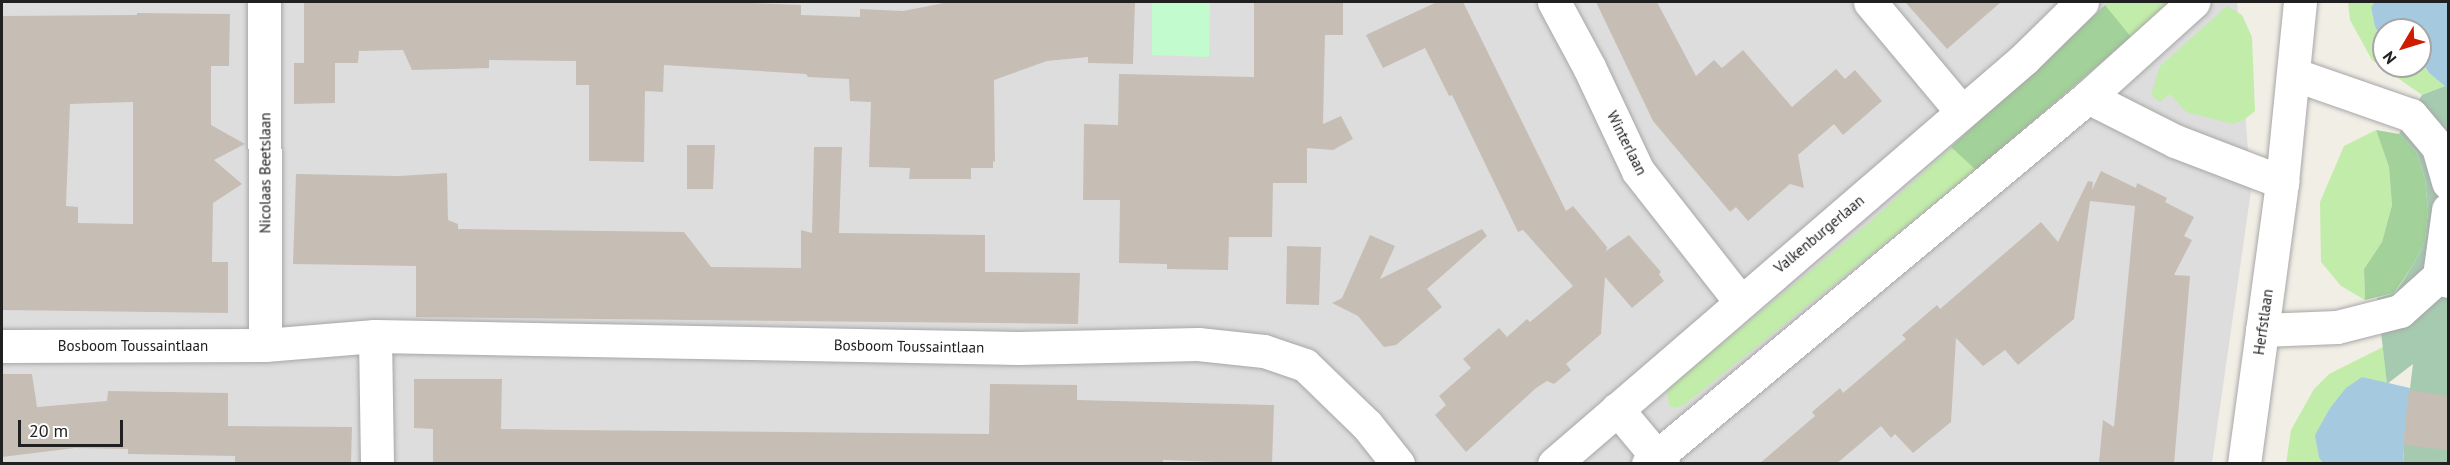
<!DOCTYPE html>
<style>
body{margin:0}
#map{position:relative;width:2450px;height:465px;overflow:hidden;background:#f1eee6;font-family:"PT Sans",sans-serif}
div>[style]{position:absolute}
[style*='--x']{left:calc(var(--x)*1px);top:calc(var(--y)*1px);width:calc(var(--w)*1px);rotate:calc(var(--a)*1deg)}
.residential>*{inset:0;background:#dedddd}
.grass>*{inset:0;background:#c2ecaa}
.forest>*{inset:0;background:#a2d199}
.cemetery>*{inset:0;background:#a6cab0}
.park>*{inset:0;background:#c2fbce}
.water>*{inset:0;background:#a5cadf}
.building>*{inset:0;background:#c6beb5}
.roads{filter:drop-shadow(0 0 2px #a7a7a7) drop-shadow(0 0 2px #a7a7a7)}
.minor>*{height:33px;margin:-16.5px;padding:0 16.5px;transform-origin:16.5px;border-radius:16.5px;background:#fff}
span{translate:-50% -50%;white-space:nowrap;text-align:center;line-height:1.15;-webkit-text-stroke:6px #fff;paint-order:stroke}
.street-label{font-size:15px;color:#202020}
.frame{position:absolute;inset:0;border:3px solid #202020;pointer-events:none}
.north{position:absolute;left:2372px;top:18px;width:60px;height:60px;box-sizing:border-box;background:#fff;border:2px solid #a6a6a6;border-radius:50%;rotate:232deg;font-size:16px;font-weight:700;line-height:24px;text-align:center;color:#202020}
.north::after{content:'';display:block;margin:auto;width:21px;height:27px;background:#cf1c00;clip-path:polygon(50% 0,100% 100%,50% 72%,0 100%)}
.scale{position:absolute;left:18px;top:420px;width:105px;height:27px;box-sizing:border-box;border:3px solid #202020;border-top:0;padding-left:8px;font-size:18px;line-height:21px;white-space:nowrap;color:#202020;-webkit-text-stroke:4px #fff;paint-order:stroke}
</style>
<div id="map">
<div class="residential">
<i style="clip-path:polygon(2px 2px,2237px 2px,2251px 191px,2212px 463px,2px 463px)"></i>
</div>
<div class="grass">
<i style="clip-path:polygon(2108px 2px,2170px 2px,2131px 37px,2105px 5px)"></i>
<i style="clip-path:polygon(2348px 2px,2375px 2px,2371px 7px,2375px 27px,2384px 42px,2384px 66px,2420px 66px,2420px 58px,2429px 73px,2446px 87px,2422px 95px,2372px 60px,2350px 20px)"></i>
<i style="clip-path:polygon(2227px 6px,2242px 15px,2252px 37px,2255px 111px,2244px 120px,2233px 124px,2186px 112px,2170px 94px,2160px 102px,2151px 95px,2160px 66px)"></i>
<i style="clip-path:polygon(2376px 130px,2389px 167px,2392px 205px,2382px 242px,2364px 269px,2365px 300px,2341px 286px,2321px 262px,2320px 202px,2344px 146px)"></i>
<i style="clip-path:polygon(1951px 147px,1976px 170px,1684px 405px,1676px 408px,1669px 406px,1667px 389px,1871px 221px)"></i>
<i style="clip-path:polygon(2383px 347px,2387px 384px,2362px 377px,2330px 408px,2316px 435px,2319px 458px,2323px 463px,2286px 464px,2291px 430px,2314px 389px,2329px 374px)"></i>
</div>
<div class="forest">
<i style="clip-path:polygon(2105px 5px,2131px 37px,1976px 170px,1951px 147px)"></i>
<i style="clip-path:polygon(2376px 130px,2399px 134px,2416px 152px,2425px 179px,2428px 210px,2425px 241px,2413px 265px,2394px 293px,2365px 300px,2364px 269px,2382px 242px,2392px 205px,2389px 167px)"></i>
</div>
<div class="cemetery">
<i style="clip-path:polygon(2448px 85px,2448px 463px,2404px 463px,2403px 446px,2413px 364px,2387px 384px,2377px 298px,2395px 293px,2413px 265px,2425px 241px,2428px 210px,2425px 179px,2416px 152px,2399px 134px,2422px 95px)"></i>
</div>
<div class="park">
<i style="clip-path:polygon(1152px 2px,1210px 2px,1209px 57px,1152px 55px)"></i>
</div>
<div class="water">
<i style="clip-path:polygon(2375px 2px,2444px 2px,2448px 4px,2448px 85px,2446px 87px,2429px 73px,2420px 58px,2420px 30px,2384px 30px,2384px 42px,2375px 27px,2371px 7px)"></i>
<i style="clip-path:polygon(2362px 377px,2410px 388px,2403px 446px,2404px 463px,2323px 463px,2319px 458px,2315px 435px,2330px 408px,2346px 388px)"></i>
</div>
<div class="building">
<i style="clip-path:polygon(722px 2px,801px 5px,801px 15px,860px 17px,860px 9px,903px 11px,949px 2px,1135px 2px,1133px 64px,1088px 63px,1088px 57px,1047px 61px,994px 80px,995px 162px,993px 161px,993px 168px,971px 168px,971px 179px,909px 179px,910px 168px,869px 167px,871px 102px,850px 101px,849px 79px,808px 77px,806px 74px,664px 65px,663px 92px,645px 91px,644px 162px,589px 161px,589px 85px,576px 85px,576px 61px,489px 60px,489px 68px,412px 70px,403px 50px,359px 51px,358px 63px,335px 63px,335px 103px,294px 104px,294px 63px,304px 63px,304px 3px)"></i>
<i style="clip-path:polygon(1254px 2px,1343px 2px,1343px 35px,1325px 35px,1323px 124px,1341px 116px,1353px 139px,1333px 150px,1307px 148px,1307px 183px,1273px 183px,1272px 237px,1229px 237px,1228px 270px,1167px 269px,1167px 264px,1119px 263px,1120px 200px,1083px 200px,1084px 124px,1118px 125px,1119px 74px,1254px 77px)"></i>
<i style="clip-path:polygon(1437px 2px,1463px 2px,1566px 211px,1573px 206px,1607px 247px,1606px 251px,1629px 235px,1661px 272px,1659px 274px,1664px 281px,1632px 308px,1605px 277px,1601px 334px,1566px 364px,1571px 370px,1554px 384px,1547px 381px,1536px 388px,1466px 452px,1435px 415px,1446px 405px,1439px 396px,1471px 368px,1463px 359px,1499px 328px,1507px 337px,1527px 319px,1530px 322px,1573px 286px,1523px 230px,1518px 232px,1452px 95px,1449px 96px,1425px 48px,1383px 68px,1366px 35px)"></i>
<i style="clip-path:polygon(1596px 2px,1657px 2px,1696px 76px,1714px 60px,1722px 68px,1743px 50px,1792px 107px,1836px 69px,1845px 79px,1855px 70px,1882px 101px,1843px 135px,1834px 124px,1798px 155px,1804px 188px,1790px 184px,1748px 221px,1736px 207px,1730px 212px,1653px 121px)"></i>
<i style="clip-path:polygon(1905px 2px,2001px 2px,1947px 49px)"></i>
<i style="clip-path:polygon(evenodd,137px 13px,230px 14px,229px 66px,211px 66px,211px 125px,245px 144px,214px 160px,242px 184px,213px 203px,212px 262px,228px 262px,228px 313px,2px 310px,2px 16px,137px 15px,137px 13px,133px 102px,133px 224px,78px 223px,78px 207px,66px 206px,70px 104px,133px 102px)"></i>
<i style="clip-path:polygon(687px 145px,715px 145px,713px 189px,687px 189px)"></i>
<i style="clip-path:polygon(814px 147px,842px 147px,839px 233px,985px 235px,985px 272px,1080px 273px,1078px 324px,416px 317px,416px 266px,293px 264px,296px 174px,399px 176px,447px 173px,448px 220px,458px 224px,458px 229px,684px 232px,711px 267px,801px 268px,801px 230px,812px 233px)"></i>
<i style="clip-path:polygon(2101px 171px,2136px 188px,2137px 183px,2167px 198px,2165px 202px,2194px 217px,2184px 236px,2192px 240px,2174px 275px,2190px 276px,2174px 464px,2099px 462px,2103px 420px,2114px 427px,2135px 206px,2090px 201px,2074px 319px,2018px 365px,2005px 350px,1983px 366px,1956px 338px,1951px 422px,1913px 453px,1895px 434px,1891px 438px,1881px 426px,1836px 464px,1759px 464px,1815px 416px,1812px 412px,1840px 388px,1843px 393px,1906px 339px,1902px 335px,1937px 305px,1940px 309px,2041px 222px,2058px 242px,2088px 181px,2093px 182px,2092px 190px)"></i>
<i style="clip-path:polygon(1482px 229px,1487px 236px,1427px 289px,1442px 307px,1396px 345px,1384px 347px,1358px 316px,1332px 303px,1342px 298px,1370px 235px,1395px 246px,1380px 279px)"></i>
<i style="clip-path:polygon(1287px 246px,1321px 247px,1319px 305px,1286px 304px)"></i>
<i style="clip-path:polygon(2px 374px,32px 374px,37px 407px,107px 401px,108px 391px,228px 393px,228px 426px,352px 427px,351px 464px,235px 464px,235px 456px,128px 454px,128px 449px,75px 448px,2px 457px)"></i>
<i style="clip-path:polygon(414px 379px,502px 379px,501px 429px,567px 430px,989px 434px,990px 384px,1077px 385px,1077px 400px,1274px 405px,1272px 464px,1163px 460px,1163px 464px,433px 464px,433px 429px,414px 428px)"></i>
<i style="clip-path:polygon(2409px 390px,2448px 396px,2448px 450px,2403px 445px)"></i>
</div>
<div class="roads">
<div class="minor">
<i style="--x:264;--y:2;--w:343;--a:89.8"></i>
<i style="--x:1554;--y:2;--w:74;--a:61.7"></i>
<i style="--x:1589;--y:67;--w:115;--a:64.8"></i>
<i style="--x:1638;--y:171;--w:165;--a:51.9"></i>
<i style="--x:1870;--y:2;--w:143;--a:50.1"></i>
<i style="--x:2293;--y:74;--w:125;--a:19.2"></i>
<i style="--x:2411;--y:115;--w:42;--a:49.8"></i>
<i style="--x:2438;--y:147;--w:37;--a:74"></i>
<i style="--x:2088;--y:97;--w:97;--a:26.8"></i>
<i style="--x:2175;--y:141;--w:115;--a:21"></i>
<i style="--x:2439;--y:276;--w:67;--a:-82.2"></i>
<i style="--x:2262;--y:330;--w:75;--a:-2.3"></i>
<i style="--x:2337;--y:327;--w:65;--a:-14.3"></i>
<i style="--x:2400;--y:311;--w:52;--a:-41.9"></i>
<i style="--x:2439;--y:276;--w:10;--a:29"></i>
<i style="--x:375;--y:336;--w:128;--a:89.1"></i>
<i style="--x:2;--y:346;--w:263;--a:-0.2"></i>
<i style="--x:265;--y:345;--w:110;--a:-4.7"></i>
<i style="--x:375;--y:336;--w:643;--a:1.07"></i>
<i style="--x:1018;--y:348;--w:180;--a:-1.3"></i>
<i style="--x:1198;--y:344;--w:66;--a:6.1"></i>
<i style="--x:1264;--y:351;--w:43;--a:18.9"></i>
<i style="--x:1305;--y:365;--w:86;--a:44.1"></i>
<i style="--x:1367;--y:425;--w:50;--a:51.5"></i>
<i style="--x:1617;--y:409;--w:72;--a:50.1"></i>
<i style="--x:1554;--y:464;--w:622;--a:-40.76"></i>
<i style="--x:2025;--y:58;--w:80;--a:-44.5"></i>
<i style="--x:1648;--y:464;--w:573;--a:-39.83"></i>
<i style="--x:2088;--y:97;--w:142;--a:-42.1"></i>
<i style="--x:2244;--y:464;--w:285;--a:-82.3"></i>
<i style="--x:2282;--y:182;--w:181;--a:-84.3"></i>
</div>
</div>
<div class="street-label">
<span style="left:1627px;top:143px;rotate:63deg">Winterlaan</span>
<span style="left:265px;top:173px;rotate:-90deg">Nicolaas Beetslaan</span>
<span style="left:1819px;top:234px;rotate:-40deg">Valkenburgerlaan</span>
<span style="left:2263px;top:322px;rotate:-82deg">Herfstlaan</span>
<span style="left:133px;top:346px">Bosboom Toussaintlaan</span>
<span style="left:909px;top:346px;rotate:1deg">Bosboom Toussaintlaan</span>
</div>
<div class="frame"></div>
<div class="north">N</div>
<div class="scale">20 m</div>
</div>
